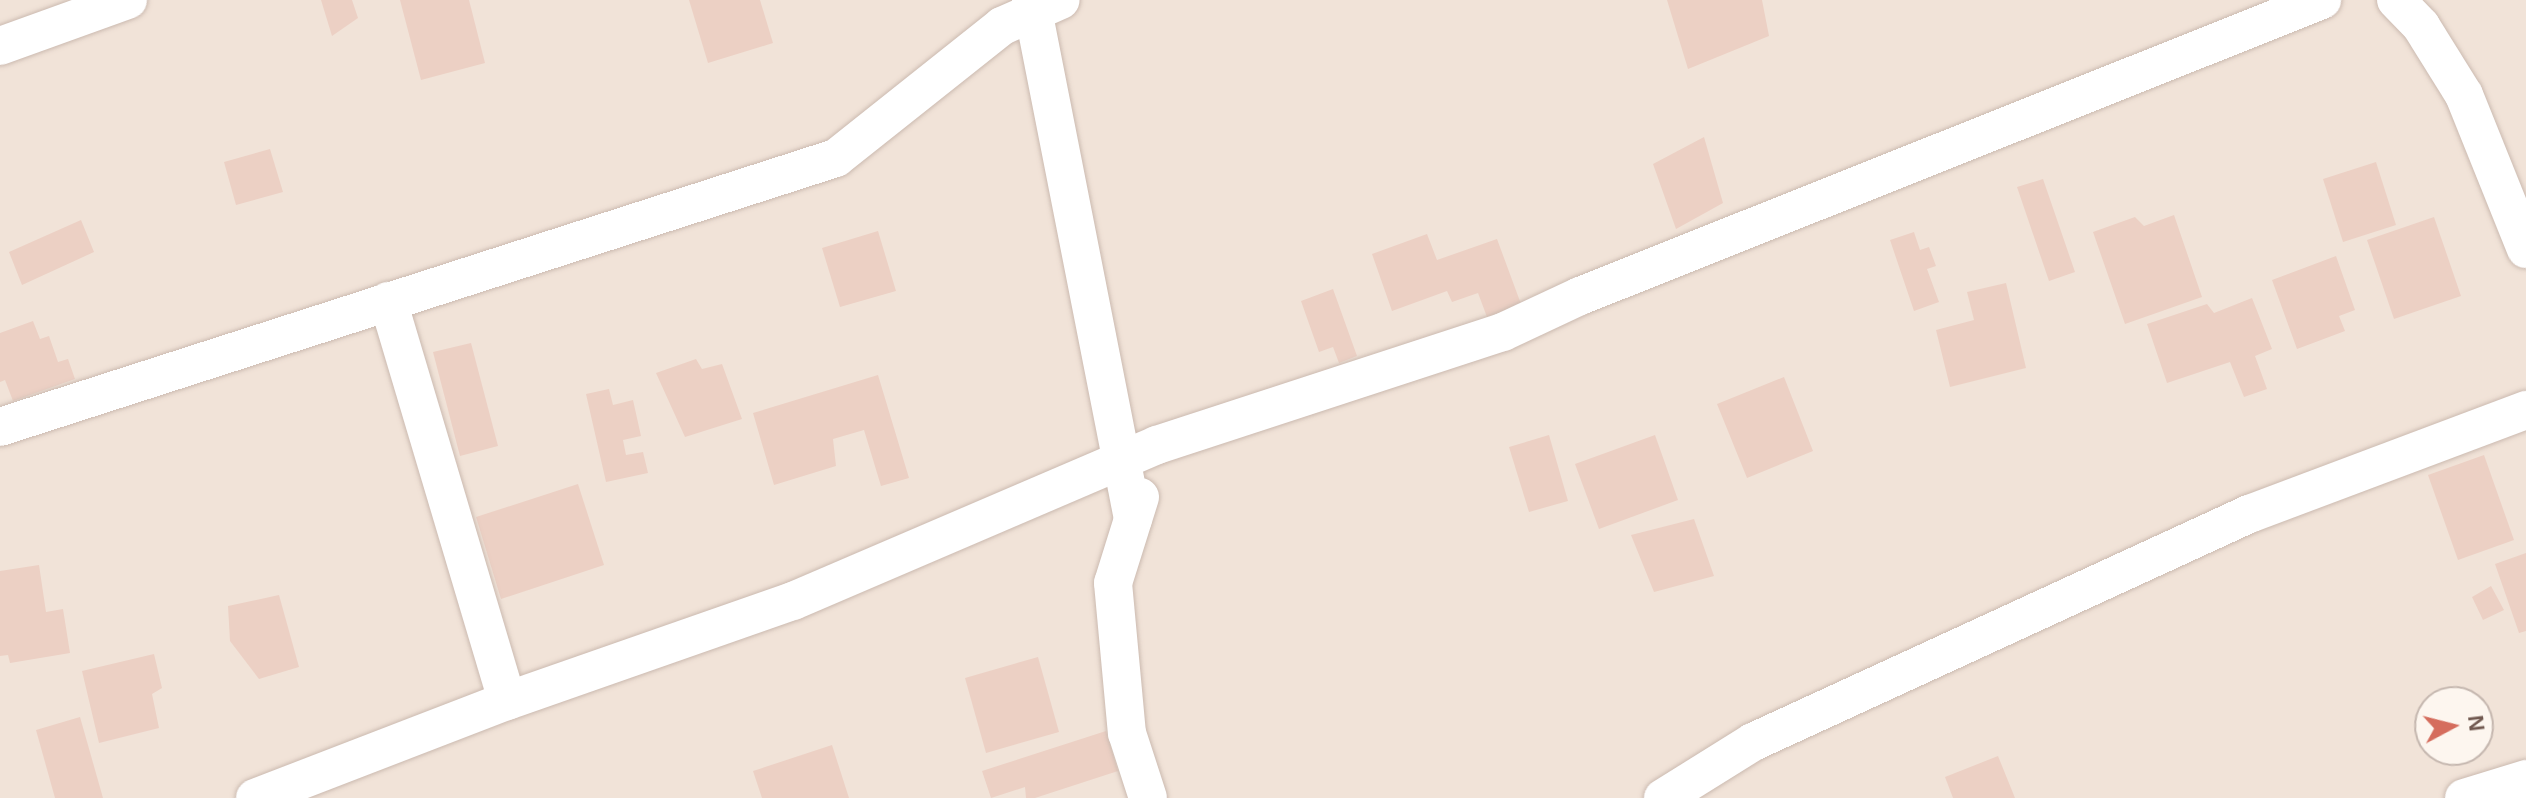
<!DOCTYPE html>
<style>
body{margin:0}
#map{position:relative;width:2526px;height:798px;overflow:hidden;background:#faf2e9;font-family:Arial,sans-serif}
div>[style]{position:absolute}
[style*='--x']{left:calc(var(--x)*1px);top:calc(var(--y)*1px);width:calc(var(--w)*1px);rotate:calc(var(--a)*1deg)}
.residential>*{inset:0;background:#f1e3d8}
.building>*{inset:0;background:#ecd0c4}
.roads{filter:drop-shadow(0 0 2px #cbbab0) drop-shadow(0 0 2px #cbbab0)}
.street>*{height:38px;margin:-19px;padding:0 19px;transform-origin:19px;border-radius:19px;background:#fff}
span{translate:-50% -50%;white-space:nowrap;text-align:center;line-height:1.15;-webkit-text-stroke:6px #fdf6ef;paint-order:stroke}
.north{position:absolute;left:2414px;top:686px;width:80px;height:80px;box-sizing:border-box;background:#fdf6ef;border:2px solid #c5b7af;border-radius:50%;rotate:83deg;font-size:22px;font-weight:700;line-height:32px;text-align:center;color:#715950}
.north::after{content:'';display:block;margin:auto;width:28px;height:36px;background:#d56d5d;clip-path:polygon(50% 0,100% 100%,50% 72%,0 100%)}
</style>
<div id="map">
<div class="residential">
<i style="clip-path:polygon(evenodd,0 0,2526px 0,2526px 798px,0 798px,0 0,2430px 702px,2478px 702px,2478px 750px,2430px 750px,2430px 702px)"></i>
</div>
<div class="building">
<i style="clip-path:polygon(321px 0,352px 0,358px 18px,332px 36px)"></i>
<i style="clip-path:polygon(400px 0,469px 0,485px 63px,421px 80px)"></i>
<i style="clip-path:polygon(689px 0,760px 0,773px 43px,708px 63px)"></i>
<i style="clip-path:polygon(1667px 0,1762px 0,1769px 36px,1688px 69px)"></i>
<i style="clip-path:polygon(1704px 137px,1723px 203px,1676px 229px,1653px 164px)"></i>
<i style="clip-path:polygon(270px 149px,283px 192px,236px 205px,224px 162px)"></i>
<i style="clip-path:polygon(2376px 162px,2396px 225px,2343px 242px,2323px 179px)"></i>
<i style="clip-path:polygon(2043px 179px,2075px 272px,2049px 281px,2017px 187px)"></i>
<i style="clip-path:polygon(2174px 215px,2202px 297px,2125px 324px,2093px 232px,2135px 217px,2144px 226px)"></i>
<i style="clip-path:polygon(2434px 217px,2461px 296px,2394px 319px,2367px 240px)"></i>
<i style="clip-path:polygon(81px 220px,94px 252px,22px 285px,9px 252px)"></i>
<i style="clip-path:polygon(878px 231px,896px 291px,840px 307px,822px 248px)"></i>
<i style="clip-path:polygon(1914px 232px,1920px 250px,1929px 247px,1936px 266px,1927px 269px,1939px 302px,1914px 311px,1890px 240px)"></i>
<i style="clip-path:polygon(1427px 234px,1437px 260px,1497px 239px,1521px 304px,1487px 317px,1478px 293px,1452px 302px,1447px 291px,1392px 311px,1372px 254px)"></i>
<i style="clip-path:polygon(2336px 256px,2355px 310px,2339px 316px,2345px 331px,2297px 349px,2272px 280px)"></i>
<i style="clip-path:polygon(2006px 283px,2026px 368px,1950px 387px,1936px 330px,1974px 320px,1967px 292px)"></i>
<i style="clip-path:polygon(1333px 289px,1357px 356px,1339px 363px,1333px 347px,1319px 352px,1301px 301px)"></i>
<i style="clip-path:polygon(2252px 298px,2272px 349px,2255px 356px,2267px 389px,2244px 397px,2230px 362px,2167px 383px,2147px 324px,2207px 304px,2214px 313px)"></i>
<i style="clip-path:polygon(33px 321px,40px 339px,49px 336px,58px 362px,68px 359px,75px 379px,13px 401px,5px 380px,0 382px,0 333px)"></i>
<i style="clip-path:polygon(471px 343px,498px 446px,460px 456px,433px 352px)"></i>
<i style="clip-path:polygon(696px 359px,702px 369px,722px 364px,742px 419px,685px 437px,656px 373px)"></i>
<i style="clip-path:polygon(878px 375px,909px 478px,881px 486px,864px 430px,833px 439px,836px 466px,774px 485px,753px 413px)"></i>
<i style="clip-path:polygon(1784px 377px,1813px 451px,1747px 478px,1717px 404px)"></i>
<i style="clip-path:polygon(609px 389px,613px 405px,633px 400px,641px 436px,623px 440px,626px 455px,643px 452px,648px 473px,606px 482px,586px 394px)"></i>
<i style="clip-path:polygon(1549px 435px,1568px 501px,1529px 512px,1509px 447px)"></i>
<i style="clip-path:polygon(1655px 435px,1678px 500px,1599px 529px,1575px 464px)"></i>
<i style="clip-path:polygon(2484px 455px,2514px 540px,2458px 560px,2428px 475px)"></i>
<i style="clip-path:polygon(578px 484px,604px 565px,501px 599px,476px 517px)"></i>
<i style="clip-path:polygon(1694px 519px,1714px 576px,1654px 592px,1631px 535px)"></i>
<i style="clip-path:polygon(2526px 553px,2526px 631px,2519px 633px,2495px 564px)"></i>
<i style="clip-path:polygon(39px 565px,46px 612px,63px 609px,70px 653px,10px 663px,8px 655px,0 656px,0 571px)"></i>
<i style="clip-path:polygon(2491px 586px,2504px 610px,2483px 620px,2472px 597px)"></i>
<i style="clip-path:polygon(279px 595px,299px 667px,259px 679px,230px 641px,228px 606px)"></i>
<i style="clip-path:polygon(154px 654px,162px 688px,152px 694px,159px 728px,99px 743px,82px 671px)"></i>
<i style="clip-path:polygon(1038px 657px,1059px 732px,986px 753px,965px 678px)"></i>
<i style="clip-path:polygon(80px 717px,103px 798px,55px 798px,36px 730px)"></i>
<i style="clip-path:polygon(1106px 731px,1118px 771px,1035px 798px,1026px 798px,1025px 787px,991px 798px,982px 771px)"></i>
<i style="clip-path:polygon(832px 745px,849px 798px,762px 798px,753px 771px)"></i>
<i style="clip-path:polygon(1998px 756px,2015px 798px,1953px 798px,1945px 777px)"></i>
</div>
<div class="roads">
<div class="street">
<i style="--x:1031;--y:0;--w:529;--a:78.88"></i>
<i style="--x:2396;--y:0;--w:36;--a:46"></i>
<i style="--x:2421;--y:26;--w:81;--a:58.1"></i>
<i style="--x:2464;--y:95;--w:166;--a:68.1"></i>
<i style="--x:0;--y:46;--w:136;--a:-19.8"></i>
<i style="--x:388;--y:301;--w:417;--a:73.4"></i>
<i style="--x:0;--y:427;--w:878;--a:-17.84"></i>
<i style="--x:836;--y:158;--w:212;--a:-38.5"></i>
<i style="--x:1002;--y:26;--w:64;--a:-23.8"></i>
<i style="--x:1140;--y:497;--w:90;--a:107.4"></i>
<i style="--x:1113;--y:583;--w:151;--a:84.7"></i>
<i style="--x:1127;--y:733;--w:68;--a:72.1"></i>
<i style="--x:255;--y:798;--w:270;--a:-21.1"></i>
<i style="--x:507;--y:701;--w:303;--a:-19.3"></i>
<i style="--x:793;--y:601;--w:396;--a:-23.2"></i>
<i style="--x:1157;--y:445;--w:364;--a:-18.1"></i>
<i style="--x:1503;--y:332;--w:85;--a:-25.1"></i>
<i style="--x:1580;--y:296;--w:799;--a:-21.75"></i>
<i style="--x:1663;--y:798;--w:106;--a:-31.9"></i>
<i style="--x:1753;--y:742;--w:546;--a:-24.69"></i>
<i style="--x:2249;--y:514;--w:296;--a:-20.6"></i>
<i style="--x:2464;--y:798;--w:65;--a:-17"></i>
</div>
</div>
<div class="north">N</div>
</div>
